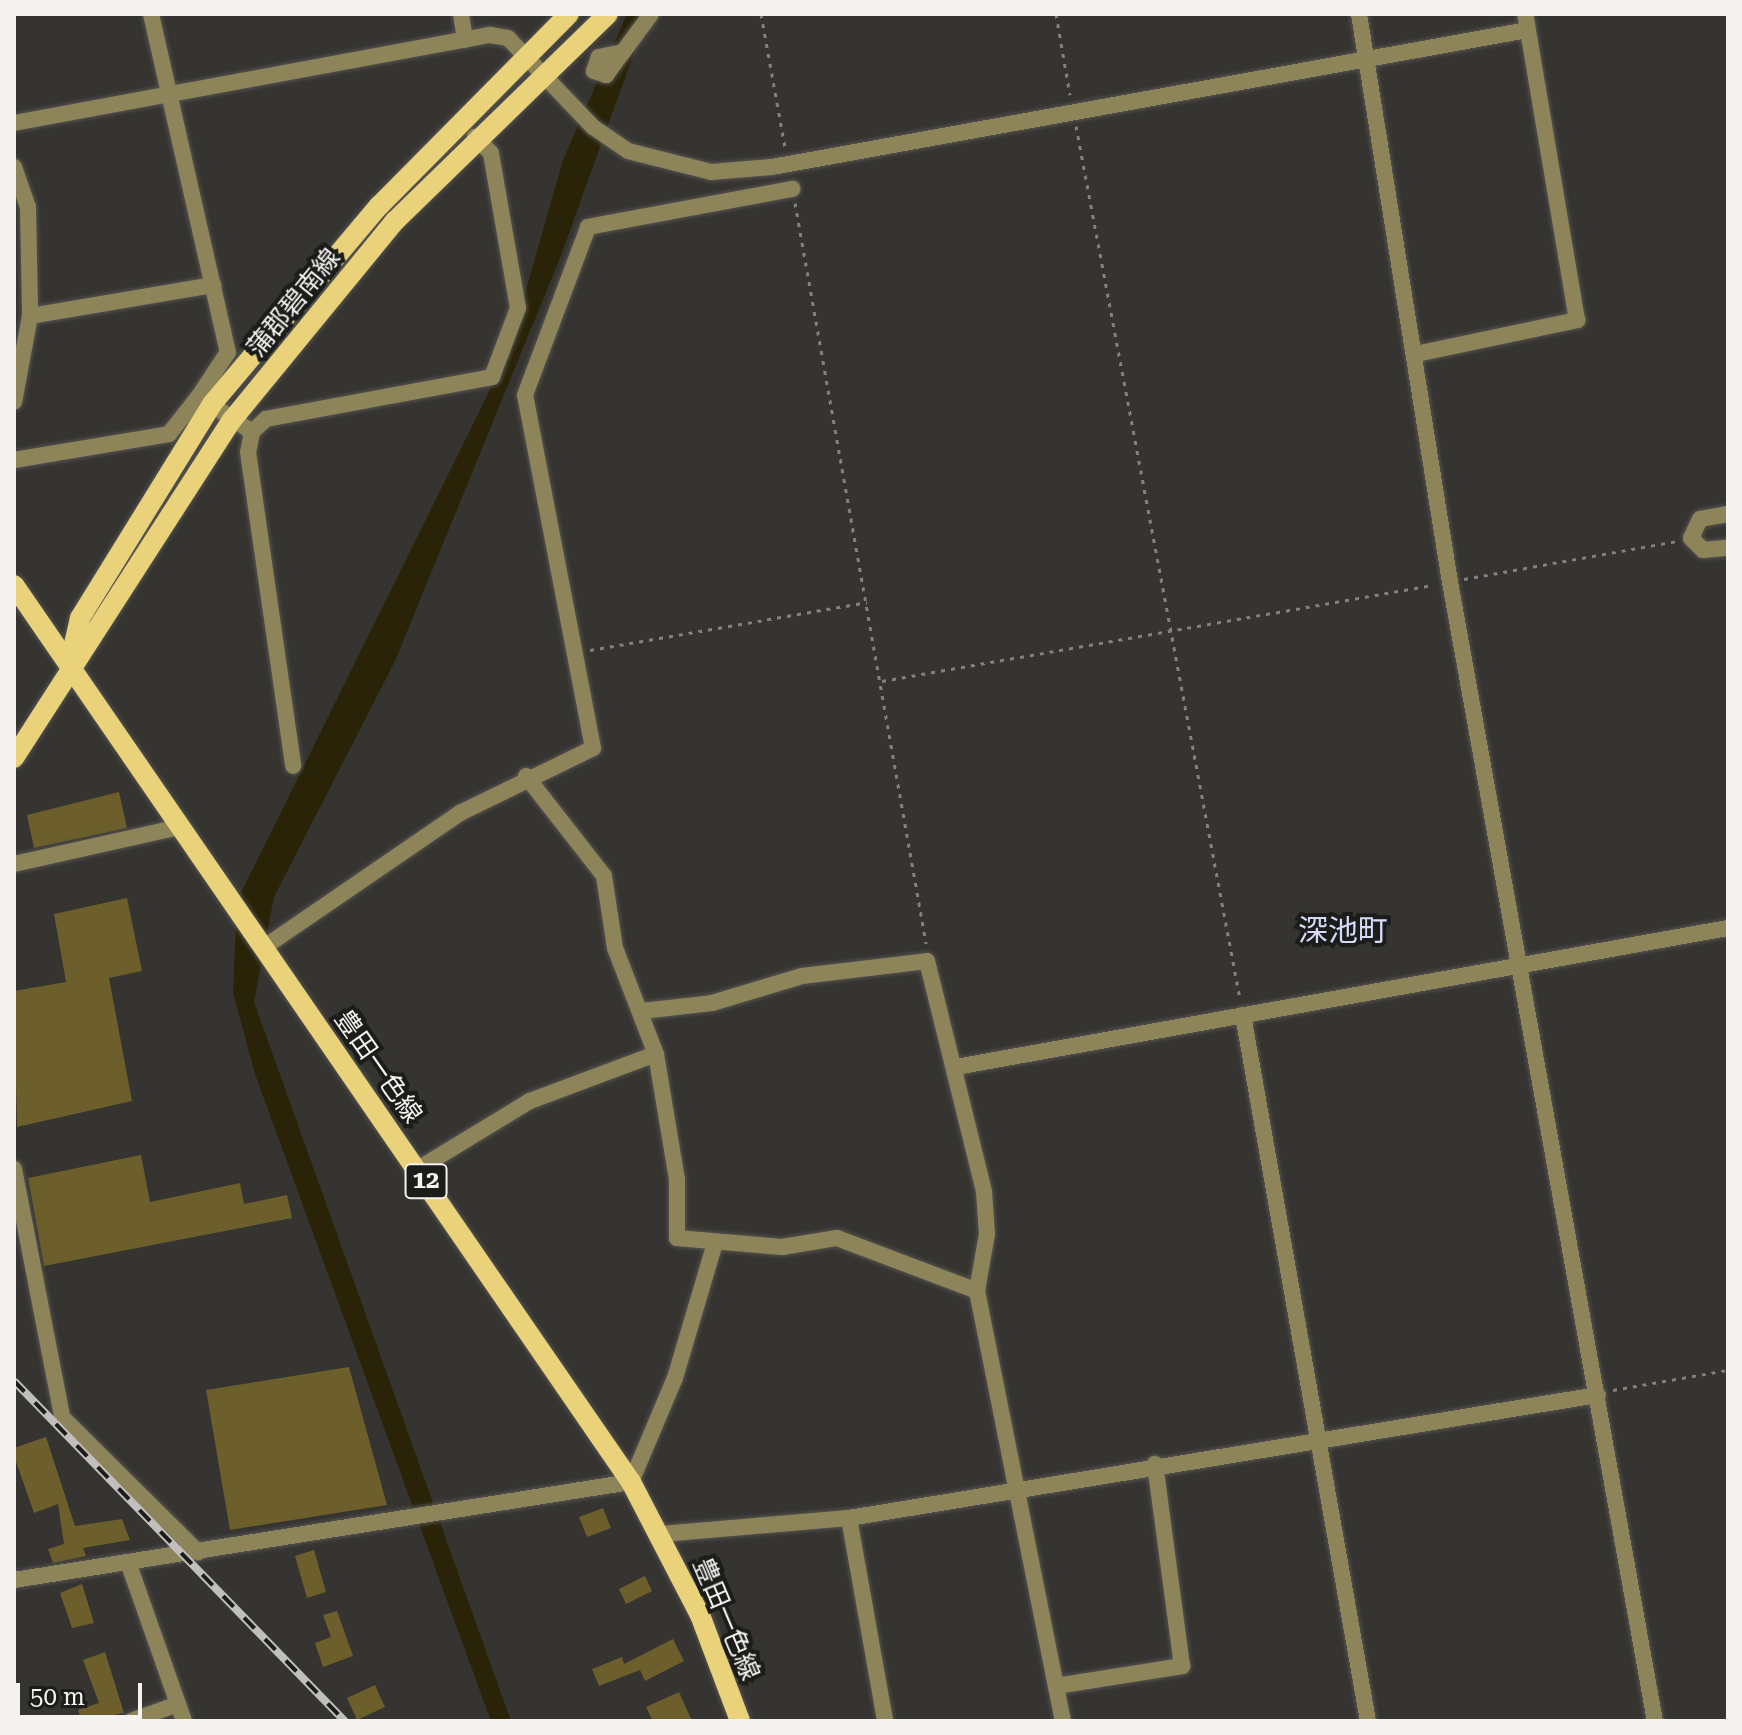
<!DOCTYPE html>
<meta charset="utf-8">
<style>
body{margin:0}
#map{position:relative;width:1742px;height:1735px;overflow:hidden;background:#353431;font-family:"Roboto Serif","Noto Sans JP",serif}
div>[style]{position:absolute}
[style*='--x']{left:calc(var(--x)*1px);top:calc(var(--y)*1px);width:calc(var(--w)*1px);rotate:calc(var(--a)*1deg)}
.water>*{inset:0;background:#292307}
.building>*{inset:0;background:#6c5f2c}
.path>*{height:3px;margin-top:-1.5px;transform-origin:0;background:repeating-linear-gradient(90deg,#83827f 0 4px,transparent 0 10px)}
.roads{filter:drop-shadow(0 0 2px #545350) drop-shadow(0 0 2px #545350)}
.minor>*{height:16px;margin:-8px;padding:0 8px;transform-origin:8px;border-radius:8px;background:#8e845a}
.major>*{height:20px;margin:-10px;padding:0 10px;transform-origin:10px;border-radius:10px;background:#e9d27a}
.rail>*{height:8px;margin-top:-4px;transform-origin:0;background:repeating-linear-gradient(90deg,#1c1c1a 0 15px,#c0bfbd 0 30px);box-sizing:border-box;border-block:2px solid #c0bfbd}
span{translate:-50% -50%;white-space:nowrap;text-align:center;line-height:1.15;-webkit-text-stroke:8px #1c1c1a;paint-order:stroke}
.shield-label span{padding:2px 6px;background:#1c1c1a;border:2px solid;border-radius:6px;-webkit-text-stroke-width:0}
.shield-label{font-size:24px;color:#f4f3f1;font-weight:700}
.street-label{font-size:26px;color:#f4f3f1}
.quarter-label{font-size:30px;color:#d4daf7}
.frame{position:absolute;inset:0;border:16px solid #f4f3f1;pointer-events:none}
.scale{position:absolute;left:16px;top:1683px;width:126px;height:36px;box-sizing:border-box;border:4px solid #f4f3f1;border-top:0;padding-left:10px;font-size:24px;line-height:28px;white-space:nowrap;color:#f4f3f1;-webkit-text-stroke:6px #1c1c1a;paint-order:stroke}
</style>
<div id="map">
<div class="water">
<i style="clip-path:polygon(627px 14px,648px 14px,560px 258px,395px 661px,274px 897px,254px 1002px,511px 1721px,491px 1721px,255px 1074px,233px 992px,237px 901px,487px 396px,515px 329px,563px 160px)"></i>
</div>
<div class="building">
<i style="clip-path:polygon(119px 792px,127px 828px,34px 848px,27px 815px)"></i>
<i style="clip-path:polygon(127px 898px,142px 971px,109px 978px,132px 1101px,17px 1127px,14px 991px,66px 982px,54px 914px)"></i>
<i style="clip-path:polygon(141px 1155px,150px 1202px,240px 1183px,244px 1204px,287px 1195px,292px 1218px,44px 1266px,28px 1178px)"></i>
<i style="clip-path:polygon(349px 1367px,387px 1505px,230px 1530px,206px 1390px)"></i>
<i style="clip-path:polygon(46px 1437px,75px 1526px,122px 1519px,130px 1540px,83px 1548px,86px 1556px,53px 1563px,48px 1549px,64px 1544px,58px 1504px,34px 1513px,14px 1456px,14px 1448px)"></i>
<i style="clip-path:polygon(603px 1508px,611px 1528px,587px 1537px,579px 1517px)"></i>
<i style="clip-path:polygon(314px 1550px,326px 1592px,307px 1598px,295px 1556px)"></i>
<i style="clip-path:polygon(645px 1576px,652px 1591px,626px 1604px,619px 1589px)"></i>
<i style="clip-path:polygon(82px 1584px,94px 1623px,72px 1628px,60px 1593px)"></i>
<i style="clip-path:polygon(337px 1611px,353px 1656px,323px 1667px,315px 1643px,331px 1637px,323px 1615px)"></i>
<i style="clip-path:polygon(673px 1639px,684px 1661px,645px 1681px,640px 1670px,599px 1686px,592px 1669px,622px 1657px,624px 1664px)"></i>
<i style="clip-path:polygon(105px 1652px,124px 1713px,82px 1721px,78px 1710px,99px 1703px,83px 1660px)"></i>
<i style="clip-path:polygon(375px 1685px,385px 1707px,357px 1720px,347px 1698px)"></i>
<i style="clip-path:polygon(679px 1692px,692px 1721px,653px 1721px,646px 1707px)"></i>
</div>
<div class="path">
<i style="--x:761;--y:14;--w:136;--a:79.8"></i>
<i style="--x:1056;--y:14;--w:82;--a:80.2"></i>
<i style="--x:1076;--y:126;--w:888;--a:79.36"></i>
<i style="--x:795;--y:203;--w:752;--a:79.96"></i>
<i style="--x:1464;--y:579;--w:216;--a:-10.1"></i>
<i style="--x:590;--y:650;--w:281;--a:-9.8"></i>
<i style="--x:882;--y:681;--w:559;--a:-9.88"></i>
<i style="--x:1613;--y:1390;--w:117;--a:-9.9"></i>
</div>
<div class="roads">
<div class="minor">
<i style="--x:151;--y:14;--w:347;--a:77.2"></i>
<i style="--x:228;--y:352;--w:53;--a:123.4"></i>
<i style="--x:199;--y:396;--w:64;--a:34.2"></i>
<i style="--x:252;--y:432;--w:20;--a:101"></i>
<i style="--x:248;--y:452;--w:317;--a:81.8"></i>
<i style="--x:461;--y:14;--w:26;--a:81"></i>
<i style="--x:1359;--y:14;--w:575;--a:80.9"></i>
<i style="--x:1450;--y:582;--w:1157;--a:79.8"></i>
<i style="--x:623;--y:52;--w:25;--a:168"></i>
<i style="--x:599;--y:57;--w:15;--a:110"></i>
<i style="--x:594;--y:71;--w:13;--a:18"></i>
<i style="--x:606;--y:75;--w:29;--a:-54"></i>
<i style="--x:623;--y:52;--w:47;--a:-53.6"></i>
<i style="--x:14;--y:123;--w:484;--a:-10.5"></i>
<i style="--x:490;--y:35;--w:18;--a:9"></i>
<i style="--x:508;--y:38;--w:123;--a:46.3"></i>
<i style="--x:593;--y:127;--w:42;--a:34.4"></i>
<i style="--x:628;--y:151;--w:86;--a:14.2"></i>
<i style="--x:711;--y:172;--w:61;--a:-4.7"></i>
<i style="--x:772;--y:167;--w:767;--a:-10.28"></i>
<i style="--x:14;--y:167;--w:42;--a:70.7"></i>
<i style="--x:28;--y:207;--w:109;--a:88.9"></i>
<i style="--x:30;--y:316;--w:87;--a:100.5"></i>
<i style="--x:30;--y:316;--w:186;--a:-9.6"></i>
<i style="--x:1416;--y:354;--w:165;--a:-11.9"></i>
<i style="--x:1577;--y:320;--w:310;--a:-99.6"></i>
<i style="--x:252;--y:432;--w:19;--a:-43"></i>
<i style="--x:266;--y:419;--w:230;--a:-10.5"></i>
<i style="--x:492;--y:377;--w:74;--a:-69.4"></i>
<i style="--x:518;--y:308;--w:157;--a:-99.9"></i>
<i style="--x:491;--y:153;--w:23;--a:-135"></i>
<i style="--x:14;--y:460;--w:157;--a:-9.5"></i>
<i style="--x:169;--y:434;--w:48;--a:-51.7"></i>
<i style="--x:1728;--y:514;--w:28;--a:170"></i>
<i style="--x:1700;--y:519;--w:21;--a:115"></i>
<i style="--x:1691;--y:538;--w:17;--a:45"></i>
<i style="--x:1703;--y:550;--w:25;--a:-5"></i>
<i style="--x:526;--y:776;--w:127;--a:52"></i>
<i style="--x:604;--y:876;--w:73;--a:81.3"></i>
<i style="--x:615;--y:948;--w:114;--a:68.9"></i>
<i style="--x:656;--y:1054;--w:127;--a:80.5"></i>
<i style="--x:677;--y:1179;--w:59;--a:90"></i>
<i style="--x:677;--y:1238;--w:105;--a:4.9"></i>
<i style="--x:782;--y:1247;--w:56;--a:-9.3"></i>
<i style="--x:837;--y:1238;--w:150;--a:20.7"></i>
<i style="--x:14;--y:864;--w:165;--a:-12.6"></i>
<i style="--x:263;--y:948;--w:239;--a:-34.4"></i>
<i style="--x:460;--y:813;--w:148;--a:-26"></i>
<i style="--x:593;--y:748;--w:359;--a:-100.9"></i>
<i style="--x:525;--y:395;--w:179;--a:-69.4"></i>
<i style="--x:588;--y:227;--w:208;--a:-10.6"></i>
<i style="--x:642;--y:1011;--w:70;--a:-6.5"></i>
<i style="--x:712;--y:1003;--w:94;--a:-16.7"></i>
<i style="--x:802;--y:976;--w:126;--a:-6.8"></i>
<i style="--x:927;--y:961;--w:238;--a:76.1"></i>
<i style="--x:984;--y:1192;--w:42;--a:85.9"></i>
<i style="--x:987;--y:1234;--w:58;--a:100"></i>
<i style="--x:977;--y:1291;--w:439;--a:78.7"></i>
<i style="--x:1243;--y:1015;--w:717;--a:79.96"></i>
<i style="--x:956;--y:1067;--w:784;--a:-10.21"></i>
<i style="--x:14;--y:1169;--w:253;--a:79"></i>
<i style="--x:62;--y:1417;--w:192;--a:44.8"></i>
<i style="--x:418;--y:1169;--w:131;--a:-31.3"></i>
<i style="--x:530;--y:1101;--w:134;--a:-20.5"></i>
<i style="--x:849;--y:1518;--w:206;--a:79.9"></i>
<i style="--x:661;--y:1534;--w:189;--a:-4.9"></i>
<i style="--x:849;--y:1518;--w:759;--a:-9.33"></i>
<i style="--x:128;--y:1562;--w:169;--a:70.6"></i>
<i style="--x:14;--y:1580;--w:625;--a:-9.03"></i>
<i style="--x:631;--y:1482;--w:113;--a:-67.1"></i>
<i style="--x:675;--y:1378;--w:141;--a:-73.5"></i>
<i style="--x:1056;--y:1686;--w:128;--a:-9"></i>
<i style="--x:1182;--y:1666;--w:204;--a:-97.6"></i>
<i style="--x:131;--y:1721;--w:50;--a:-19.9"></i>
</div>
<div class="major">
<i style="--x:14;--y:585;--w:1089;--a:55.48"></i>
<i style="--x:631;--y:1482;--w:150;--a:62.6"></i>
<i style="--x:700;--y:1615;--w:113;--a:69.3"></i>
<i style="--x:71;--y:657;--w:40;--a:-77"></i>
<i style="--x:80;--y:618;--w:251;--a:-58.3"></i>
<i style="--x:212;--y:404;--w:259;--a:-49.9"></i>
<i style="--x:379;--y:206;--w:270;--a:-45.3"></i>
<i style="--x:14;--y:758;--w:402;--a:-57.2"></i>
<i style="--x:232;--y:420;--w:257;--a:-50.7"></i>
<i style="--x:395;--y:221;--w:297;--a:-44.2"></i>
</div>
</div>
<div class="rail">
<i style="--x:14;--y:1381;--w:475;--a:45.8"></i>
</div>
<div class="shield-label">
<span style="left:426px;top:1181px">12</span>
</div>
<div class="street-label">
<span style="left:294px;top:303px;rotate:-51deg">蒲郡碧南線</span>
<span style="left:378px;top:1067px;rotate:55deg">豊田一色線</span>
<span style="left:726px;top:1619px;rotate:67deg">豊田一色線</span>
</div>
<div class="quarter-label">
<span style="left:1343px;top:931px">深池町</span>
</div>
<div class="frame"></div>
<div class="scale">50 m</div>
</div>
